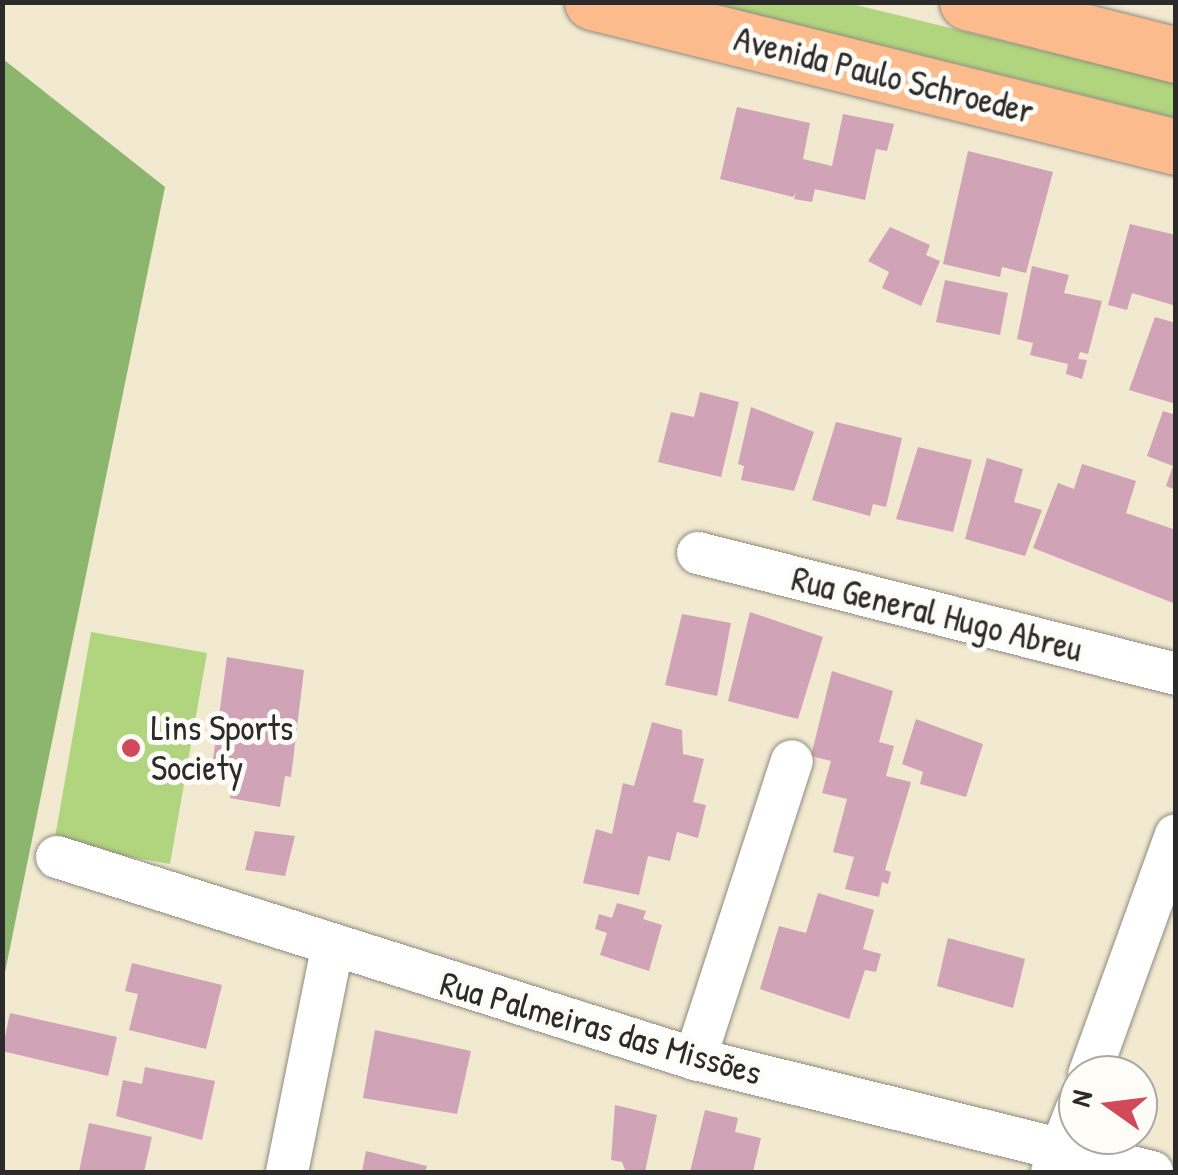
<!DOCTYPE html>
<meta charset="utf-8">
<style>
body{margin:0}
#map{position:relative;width:1178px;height:1175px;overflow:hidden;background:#f2e9d1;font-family:"Patrick Hand",sans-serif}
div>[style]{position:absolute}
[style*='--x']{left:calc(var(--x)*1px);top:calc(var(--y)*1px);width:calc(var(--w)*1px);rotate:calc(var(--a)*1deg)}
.green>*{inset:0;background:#b1d57e}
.forest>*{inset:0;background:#8cb66d}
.building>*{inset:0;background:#d1a3b6}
.roads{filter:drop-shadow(0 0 2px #8e8a7e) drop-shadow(0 0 2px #8e8a7e)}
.minor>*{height:42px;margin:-21px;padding:0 21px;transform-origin:21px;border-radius:21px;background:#fff}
.primary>*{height:55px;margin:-27.5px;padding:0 27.5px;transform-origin:27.5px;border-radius:27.5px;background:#fbbb8c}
.dots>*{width:28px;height:28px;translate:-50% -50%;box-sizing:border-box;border:5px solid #fdfcf7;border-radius:50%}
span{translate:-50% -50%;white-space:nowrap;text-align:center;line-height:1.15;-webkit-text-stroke:10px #fdfcf7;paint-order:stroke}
.street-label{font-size:35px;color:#2b2b2b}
.poi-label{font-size:35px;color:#2b2b2b}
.left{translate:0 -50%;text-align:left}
.frame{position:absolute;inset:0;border:5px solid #2b2b2b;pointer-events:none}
.north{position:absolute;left:1058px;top:1055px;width:100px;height:100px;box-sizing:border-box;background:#fdfcf7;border:2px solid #a9a8a5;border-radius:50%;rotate:284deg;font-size:28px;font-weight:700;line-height:40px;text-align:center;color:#2b2b2b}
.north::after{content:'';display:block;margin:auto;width:35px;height:45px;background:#d1495b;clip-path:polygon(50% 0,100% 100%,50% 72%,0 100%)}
</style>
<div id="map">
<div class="green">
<i style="clip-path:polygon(711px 3px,848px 3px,1175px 83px,1175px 118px)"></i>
<i style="clip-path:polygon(91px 632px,207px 653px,170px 864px,54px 843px)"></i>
</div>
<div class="forest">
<i style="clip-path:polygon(3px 59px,165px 187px,3px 982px)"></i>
</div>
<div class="building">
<i style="clip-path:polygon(737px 107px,810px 123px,803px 159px,832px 166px,843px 114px,894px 124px,887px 151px,876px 149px,865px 200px,815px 189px,812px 202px,794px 199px,796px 192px,793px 197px,720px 179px)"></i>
<i style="clip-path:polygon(968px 151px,1053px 172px,1026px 273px,1002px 267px,1000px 277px,943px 264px)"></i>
<i style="clip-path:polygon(1130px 224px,1176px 235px,1176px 306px,1132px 293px,1127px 310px,1108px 305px)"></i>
<i style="clip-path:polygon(890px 227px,930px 245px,926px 255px,940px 261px,921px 306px,882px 288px,889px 272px,868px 261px)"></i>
<i style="clip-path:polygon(1032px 266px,1069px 275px,1064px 293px,1102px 301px,1088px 354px,1080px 352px,1078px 359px,1087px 360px,1082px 379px,1066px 374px,1068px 364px,1030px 355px,1033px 343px,1017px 339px)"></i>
<i style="clip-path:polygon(945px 280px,1008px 293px,1000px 335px,936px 322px)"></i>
<i style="clip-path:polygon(1155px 317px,1176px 323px,1176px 404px,1129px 390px)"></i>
<i style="clip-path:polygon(700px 392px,739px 402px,721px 477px,658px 462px,671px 412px,694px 417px)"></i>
<i style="clip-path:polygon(751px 407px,814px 432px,794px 491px,741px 480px,744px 466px,738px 464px)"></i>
<i style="clip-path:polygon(1163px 411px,1176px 415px,1176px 490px,1166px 486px,1173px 466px,1147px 456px)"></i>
<i style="clip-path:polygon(836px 422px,902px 438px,886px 507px,873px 504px,870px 516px,812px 500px)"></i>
<i style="clip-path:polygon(918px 447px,972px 460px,953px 532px,896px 519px)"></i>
<i style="clip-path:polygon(987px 458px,1023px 469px,1014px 502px,1042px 510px,1025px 556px,965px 539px)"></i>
<i style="clip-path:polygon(1082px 464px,1136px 481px,1126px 513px,1176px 530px,1173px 603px,1033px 548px,1058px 483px,1074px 489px)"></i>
<i style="clip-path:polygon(750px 612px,823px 637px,798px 719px,728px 701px)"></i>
<i style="clip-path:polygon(682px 614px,731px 623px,717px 696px,665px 685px)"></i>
<i style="clip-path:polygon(227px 657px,304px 670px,291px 777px,285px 776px,280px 807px,230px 798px,233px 778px,211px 774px)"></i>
<i style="clip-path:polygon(832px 671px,893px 691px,879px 742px,894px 746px,886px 776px,911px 782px,885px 870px,891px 872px,888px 884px,882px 882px,879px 897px,845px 889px,854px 857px,833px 852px,847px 799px,822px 793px,831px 761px,811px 756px)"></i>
<i style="clip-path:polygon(916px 719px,983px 744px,966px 797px,920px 784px,923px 772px,902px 764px)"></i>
<i style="clip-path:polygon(652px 722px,682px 730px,683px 754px,704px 759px,693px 802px,706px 805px,698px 838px,677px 832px,670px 861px,648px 856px,639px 895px,583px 883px,596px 829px,612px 834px,623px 783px,634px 786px)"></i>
<i style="clip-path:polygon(255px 831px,295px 836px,285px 876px,245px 870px)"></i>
<i style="clip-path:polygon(818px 893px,874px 910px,863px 949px,881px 954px,876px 972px,865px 970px,849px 1019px,760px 989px,779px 926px,806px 933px)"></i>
<i style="clip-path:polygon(617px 903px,646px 911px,643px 919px,662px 925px,649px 971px,600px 955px,607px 933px,595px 929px,599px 914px,612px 918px)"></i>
<i style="clip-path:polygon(948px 938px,1025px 959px,1013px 1008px,937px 986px)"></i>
<i style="clip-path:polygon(132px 963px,222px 985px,206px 1049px,129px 1030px,138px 994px,125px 991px)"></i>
<i style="clip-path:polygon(10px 1013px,117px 1037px,108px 1076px,2px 1051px)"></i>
<i style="clip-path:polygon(375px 1030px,471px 1051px,457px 1114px,363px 1098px)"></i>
<i style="clip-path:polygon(145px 1067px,215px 1081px,202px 1140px,116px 1116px,123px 1080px,142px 1084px)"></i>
<i style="clip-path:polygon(615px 1105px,657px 1115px,645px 1172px,626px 1172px,622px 1162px,611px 1160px)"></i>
<i style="clip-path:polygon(705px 1110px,738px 1118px,735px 1132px,761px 1138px,753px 1172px,690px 1172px)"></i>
<i style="clip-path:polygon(89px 1123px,152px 1137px,144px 1172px,79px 1172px)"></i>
<i style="clip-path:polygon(366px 1151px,427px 1166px,425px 1172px,362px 1172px)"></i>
</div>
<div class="roads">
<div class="minor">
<i style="--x:698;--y:553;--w:493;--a:14.2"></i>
<i style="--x:57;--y:857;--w:669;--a:17.57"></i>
<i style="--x:695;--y:1059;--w:471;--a:13.9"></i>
<i style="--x:695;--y:1059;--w:313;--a:-72"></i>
<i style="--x:1089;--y:1075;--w:255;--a:-70.1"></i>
<i style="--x:287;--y:1172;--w:228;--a:-78.6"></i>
<i style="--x:1052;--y:1172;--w:71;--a:-68.5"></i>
</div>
<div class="primary">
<i style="--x:592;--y:2;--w:602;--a:13.94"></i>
<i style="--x:967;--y:2;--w:216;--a:14.2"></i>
</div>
</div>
<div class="dots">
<i style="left:131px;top:748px;background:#d1495b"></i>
</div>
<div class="street-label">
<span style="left:884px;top:75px;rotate:14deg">Avenida Paulo Schroeder</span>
<span style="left:937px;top:614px;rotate:14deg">Rua General Hugo Abreu</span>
<span style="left:601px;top:1028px;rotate:16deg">Rua Palmeiras das Missões</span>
</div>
<div class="poi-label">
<span class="left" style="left:151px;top:748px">Lins Sports<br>Society</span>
</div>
<div class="frame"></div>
<div class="north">N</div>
</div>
